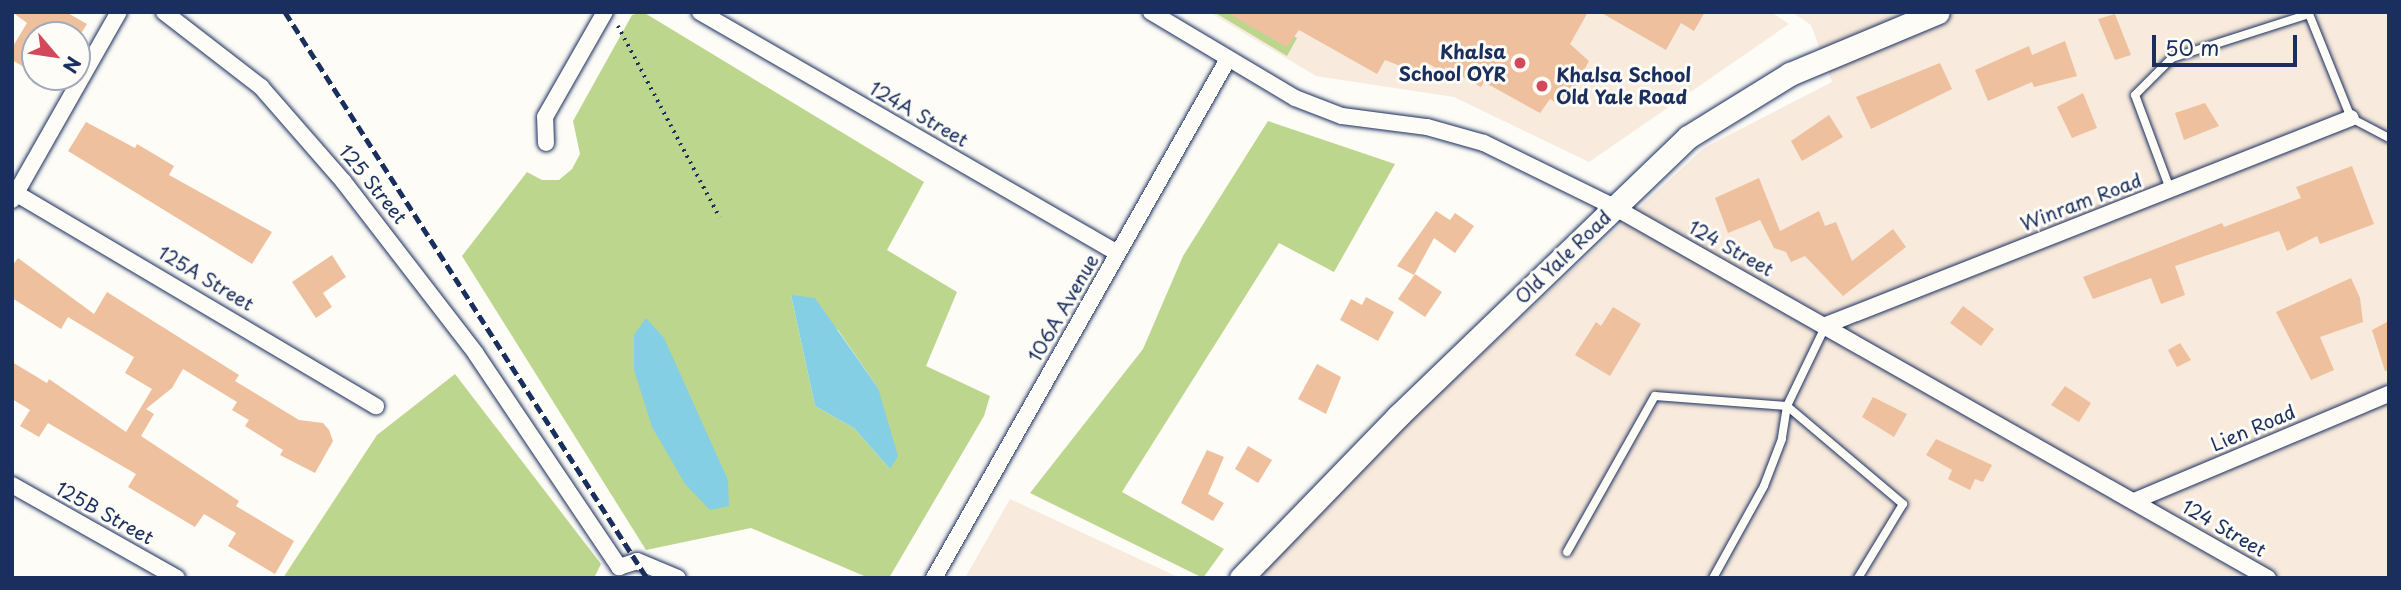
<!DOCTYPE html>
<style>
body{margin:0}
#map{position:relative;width:2401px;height:590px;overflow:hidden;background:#fdfcf7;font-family:"Playpen Sans",sans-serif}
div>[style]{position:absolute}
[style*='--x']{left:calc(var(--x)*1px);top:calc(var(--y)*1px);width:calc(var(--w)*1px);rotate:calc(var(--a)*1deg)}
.built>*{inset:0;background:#f8eadc}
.green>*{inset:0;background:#bdd68d}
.water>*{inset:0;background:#84cfe4}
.building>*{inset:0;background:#eec09d}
.path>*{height:3.5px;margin-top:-1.75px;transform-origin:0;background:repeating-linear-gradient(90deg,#1b2f5e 0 2px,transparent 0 7px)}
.roads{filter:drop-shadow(0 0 2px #1b2f5e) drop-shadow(0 0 2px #1b2f5e)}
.lane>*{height:8px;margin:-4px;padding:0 4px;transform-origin:4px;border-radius:4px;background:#fdfcf7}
.street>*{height:16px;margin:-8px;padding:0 8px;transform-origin:8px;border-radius:8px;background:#fdfcf7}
.secondary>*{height:23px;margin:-11.5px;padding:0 11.5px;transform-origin:11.5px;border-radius:11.5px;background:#fdfcf7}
.rail>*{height:5px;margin-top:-2.5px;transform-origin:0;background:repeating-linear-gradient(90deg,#1b2f5e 0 10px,transparent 0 15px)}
.dots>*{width:19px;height:19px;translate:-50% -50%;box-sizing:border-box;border:4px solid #fdfcf7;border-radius:50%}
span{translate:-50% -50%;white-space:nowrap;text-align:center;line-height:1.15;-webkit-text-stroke:6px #fdfcf7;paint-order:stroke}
.poi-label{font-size:19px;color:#1b2f5e;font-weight:700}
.right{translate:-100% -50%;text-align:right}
.left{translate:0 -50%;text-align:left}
.street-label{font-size:19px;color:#1b2f5e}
.frame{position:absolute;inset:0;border:14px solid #1b2f5e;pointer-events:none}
.north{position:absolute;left:21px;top:21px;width:70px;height:70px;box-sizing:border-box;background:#fdfcf7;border:2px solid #a3aaba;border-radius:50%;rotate:119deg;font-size:19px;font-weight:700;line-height:28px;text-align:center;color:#1b2f5e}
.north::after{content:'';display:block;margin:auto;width:24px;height:32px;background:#d1495b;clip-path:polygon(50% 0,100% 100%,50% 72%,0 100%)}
.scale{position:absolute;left:2152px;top:35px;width:145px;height:32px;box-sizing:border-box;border:4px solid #1b2f5e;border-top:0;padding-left:9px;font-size:21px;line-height:24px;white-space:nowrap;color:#1b2f5e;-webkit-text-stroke:5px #fdfcf7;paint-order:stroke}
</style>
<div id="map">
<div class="built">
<i style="clip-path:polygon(1209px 12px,1771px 12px,1789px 24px,1589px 162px,1454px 97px,1316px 76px)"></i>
<i style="clip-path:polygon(1792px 12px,2389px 12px,2389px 578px,1254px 578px,1374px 454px,1704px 148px,1832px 82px,1811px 25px)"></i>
<i style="clip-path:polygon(1010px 499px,1180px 578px,965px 578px)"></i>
</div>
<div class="green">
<i style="clip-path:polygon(evenodd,643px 12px,924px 182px,887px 250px,957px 292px,926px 366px,990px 396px,984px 416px,889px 578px,869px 578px,751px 528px,646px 550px,462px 256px,527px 172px,542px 180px,559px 180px,572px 169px,580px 154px,573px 121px,632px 15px,643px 12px,791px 295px,838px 330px,878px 388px,890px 469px,854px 428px,815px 406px,791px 295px)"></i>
<i style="clip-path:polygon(1214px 12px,1254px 12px,1297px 38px,1287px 56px)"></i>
<i style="clip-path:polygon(1268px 121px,1395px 164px,1334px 272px,1279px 243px,1122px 492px,1224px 549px,1203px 578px,1030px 493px,1143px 349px,1183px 256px)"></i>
<i style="clip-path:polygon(455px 374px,601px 564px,594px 578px,283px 578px,377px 435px)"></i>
</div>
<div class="water">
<i style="clip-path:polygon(791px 295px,815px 298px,878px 388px,898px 456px,890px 469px,854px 428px,815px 406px)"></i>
<i style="clip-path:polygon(646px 318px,664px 338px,728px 480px,729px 506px,710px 510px,685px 484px,652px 427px,634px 370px,634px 335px)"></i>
</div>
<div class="building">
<i style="clip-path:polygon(12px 12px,66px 12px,87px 24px,80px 35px,35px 35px,35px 59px,29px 70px,12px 60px,12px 48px,27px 23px)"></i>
<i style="clip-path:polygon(1226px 12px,1588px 12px,1570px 44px,1589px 61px,1564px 107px,1550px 99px,1540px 113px,1484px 82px,1481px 87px,1446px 67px,1443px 72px,1429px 64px,1423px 75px,1385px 60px,1377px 74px,1299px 30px,1287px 47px)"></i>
<i style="clip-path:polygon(1600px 12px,1705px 12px,1694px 31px,1681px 23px,1666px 50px)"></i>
<i style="clip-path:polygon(2115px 14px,2131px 55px,2115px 60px,2098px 19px)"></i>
<i style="clip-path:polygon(2065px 41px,2077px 76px,2034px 87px,2032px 82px,1988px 101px,1975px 70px,2029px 46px,2032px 55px)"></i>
<i style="clip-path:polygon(1940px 63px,1952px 89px,1871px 129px,1856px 97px)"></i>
<i style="clip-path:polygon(2083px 93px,2097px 128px,2072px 138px,2057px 107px)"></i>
<i style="clip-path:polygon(2205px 103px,2219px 126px,2184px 140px,2175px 113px)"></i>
<i style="clip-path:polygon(1829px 115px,1843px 137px,1802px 161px,1791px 141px)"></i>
<i style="clip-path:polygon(86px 122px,135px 148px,137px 144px,174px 166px,169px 175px,272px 232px,252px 264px,68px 151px)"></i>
<i style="clip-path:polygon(2352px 166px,2374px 224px,2320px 244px,2317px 236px,2287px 251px,2279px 231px,2175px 266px,2185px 295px,2161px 304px,2151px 278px,2093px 299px,2083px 277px,2222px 223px,2224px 227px,2301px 198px,2296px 187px)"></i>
<i style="clip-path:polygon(1759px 178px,1780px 231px,1819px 211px,1825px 226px,1836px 222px,1852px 261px,1893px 229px,1906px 247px,1843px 296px,1805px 256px,1791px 262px,1786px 252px,1774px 248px,1760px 220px,1728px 233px,1715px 198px)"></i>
<i style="clip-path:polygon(1436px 211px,1450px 220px,1455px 213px,1474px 226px,1455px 253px,1434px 238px,1414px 275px,1397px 266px)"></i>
<i style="clip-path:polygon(332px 255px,346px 277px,323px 293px,332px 307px,316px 318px,292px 282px)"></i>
<i style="clip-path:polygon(18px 258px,94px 314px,107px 292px,239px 375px,235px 381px,299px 420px,323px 423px,329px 430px,333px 441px,315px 473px,280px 455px,283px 450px,245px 426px,249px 420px,232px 410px,237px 402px,183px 369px,172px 388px,146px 409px,154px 414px,141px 436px,239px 501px,236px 506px,294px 541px,275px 574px,228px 546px,236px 533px,204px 514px,195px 527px,128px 487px,136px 474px,48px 423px,39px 437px,20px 426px,30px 410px,12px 399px,12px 362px,47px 383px,49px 379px,126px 432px,152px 389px,125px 373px,134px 357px,68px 317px,61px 329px,12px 298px,12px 266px)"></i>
<i style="clip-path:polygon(1415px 274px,1442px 292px,1425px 317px,1398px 299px)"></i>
<i style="clip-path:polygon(2351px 278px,2360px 298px,2363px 322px,2320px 337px,2334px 370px,2311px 380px,2276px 312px)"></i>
<i style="clip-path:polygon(1366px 297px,1394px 312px,1378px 341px,1340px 320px,1351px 299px,1362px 305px)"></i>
<i style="clip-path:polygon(1963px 306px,1994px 329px,1981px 346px,1950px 323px)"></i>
<i style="clip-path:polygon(1613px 307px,1641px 324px,1610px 376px,1575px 355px,1596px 322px,1601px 326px)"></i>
<i style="clip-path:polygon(2389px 321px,2389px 370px,2385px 371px,2372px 330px)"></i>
<i style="clip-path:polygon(2180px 343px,2191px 360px,2177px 367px,2168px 350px)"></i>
<i style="clip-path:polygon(1317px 364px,1341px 377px,1326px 414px,1298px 399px)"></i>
<i style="clip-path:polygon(2065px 386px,2091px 403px,2079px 422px,2051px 405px)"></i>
<i style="clip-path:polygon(1873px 397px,1907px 414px,1894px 437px,1862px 417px)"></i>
<i style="clip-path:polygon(1936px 439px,1992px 465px,1983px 482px,1975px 479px,1970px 490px,1948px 479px,1952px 470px,1926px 455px)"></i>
<i style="clip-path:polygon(1248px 446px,1272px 460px,1258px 483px,1235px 469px)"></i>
<i style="clip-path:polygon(1207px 450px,1224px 457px,1208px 494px,1224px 503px,1213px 521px,1181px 503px)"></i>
</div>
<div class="path">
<i style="--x:618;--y:26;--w:217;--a:62"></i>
</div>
<div class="roads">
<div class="lane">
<i style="--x:2170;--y:189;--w:100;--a:-110.4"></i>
<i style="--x:2135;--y:95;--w:52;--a:-45"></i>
<i style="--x:2172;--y:58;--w:144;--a:-17.8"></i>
<i style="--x:2309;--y:14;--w:112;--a:68"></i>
<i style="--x:2351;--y:118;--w:43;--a:27.8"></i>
<i style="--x:1826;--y:325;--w:90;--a:115.7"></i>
<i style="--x:1787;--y:406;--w:152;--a:40.2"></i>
<i style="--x:1903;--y:504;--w:87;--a:121.3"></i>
<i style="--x:1567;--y:552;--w:179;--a:-60.6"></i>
<i style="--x:1655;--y:396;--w:132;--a:4.3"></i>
<i style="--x:1787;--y:406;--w:33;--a:99"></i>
<i style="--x:1782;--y:439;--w:50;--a:111"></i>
<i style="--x:1764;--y:486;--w:105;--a:119"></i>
</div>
<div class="street">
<i style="--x:164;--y:12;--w:123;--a:37.7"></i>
<i style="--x:261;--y:87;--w:125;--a:48.9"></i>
<i style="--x:343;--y:181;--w:218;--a:52.4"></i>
<i style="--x:476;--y:354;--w:257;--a:56.1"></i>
<i style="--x:619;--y:567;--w:19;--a:-18"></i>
<i style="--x:637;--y:561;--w:44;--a:22.5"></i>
<i style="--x:700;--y:12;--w:482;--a:30"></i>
<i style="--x:1151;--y:12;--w:168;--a:30.8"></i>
<i style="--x:1295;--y:98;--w:50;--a:21"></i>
<i style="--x:1342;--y:116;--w:86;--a:7.4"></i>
<i style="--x:1427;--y:127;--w:59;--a:15.7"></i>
<i style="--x:1484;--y:143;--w:145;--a:26.2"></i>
<i style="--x:1614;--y:207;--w:752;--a:29.57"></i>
<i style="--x:546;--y:143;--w:26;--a:-92"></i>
<i style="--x:545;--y:117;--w:121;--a:-60.3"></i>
<i style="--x:12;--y:191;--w:423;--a:30.6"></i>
<i style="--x:12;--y:200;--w:216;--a:-60.4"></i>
<i style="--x:1826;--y:325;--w:564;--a:-21.52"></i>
<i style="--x:12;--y:485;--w:189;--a:29.4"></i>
<i style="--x:2134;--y:501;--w:277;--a:-22.8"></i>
<i style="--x:934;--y:578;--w:596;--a:-60.47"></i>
</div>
<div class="secondary">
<i style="--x:1241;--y:578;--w:226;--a:-45.9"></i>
<i style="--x:1398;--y:416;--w:402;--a:-43.9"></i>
<i style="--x:1688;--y:137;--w:120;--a:-31.7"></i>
<i style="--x:1790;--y:74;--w:160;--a:-22.7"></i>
</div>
</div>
<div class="rail">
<i style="--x:285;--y:12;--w:672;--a:57.4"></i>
</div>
<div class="dots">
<i style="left:1520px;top:63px;background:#d1495b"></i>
<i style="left:1542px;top:86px;background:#d1495b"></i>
</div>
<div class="poi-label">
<span class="right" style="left:1506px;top:63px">Khalsa<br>School OYR</span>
<span class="left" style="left:1556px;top:86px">Khalsa School<br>Old Yale Road</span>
</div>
<div class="street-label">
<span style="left:919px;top:114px;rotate:30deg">124A Street</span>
<span style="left:373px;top:184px;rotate:51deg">125 Street</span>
<span style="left:2081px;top:202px;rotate:-21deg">Winram Road</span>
<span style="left:1731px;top:248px;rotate:29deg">124 Street</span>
<span style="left:1563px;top:257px;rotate:-44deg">Old Yale Road</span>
<span style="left:206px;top:278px;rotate:31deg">125A Street</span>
<span style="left:1063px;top:308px;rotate:-60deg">106A Avenue</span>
<span style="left:2253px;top:428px;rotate:-23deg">Lien Road</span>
<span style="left:105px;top:513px;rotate:29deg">125B Street</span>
<span style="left:2224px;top:528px;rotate:30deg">124 Street</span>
</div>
<div class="frame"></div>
<div class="north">N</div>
<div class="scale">50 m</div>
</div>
